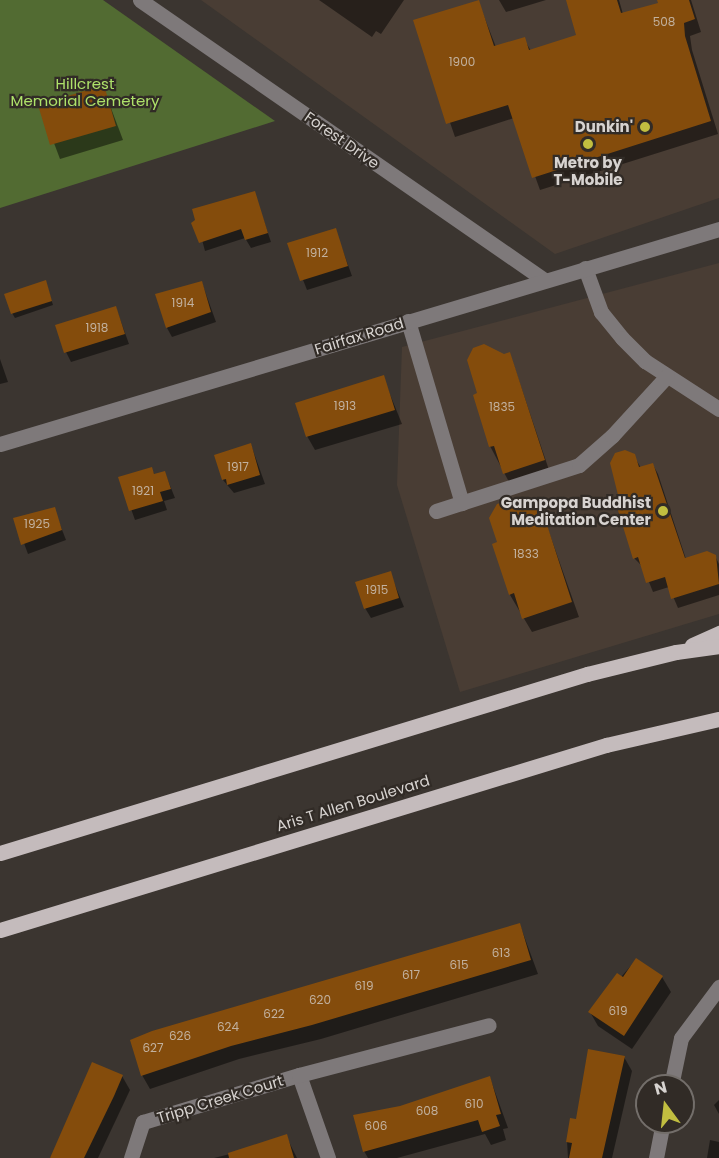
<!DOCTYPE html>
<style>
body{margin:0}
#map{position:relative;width:719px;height:1158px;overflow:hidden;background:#3b3530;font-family:Poppins,sans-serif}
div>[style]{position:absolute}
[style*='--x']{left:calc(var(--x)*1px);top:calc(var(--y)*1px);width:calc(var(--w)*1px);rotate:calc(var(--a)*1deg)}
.built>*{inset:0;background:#493d34}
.green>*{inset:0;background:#526b32}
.shadow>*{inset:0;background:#0007}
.building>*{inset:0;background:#844c0c}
.minor>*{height:15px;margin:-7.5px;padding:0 7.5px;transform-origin:7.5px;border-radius:7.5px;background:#7e797a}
.major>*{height:15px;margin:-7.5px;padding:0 7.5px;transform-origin:7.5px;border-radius:7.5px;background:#c4bbbc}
.dots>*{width:16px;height:16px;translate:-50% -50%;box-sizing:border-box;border:3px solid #312b26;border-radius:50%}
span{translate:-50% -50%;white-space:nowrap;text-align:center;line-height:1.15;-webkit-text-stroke:4.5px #312b26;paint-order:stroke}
.number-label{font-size:12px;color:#c2b19f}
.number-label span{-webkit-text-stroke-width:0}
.park-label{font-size:15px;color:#aee26a}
.poi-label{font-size:15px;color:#d7d3d0;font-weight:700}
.right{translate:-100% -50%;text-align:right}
.street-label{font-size:15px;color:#d7d3d0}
.north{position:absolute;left:635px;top:1074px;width:60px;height:60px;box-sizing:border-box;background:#312b26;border:2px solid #736e6a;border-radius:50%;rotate:345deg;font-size:16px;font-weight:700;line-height:24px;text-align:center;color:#d7d3d0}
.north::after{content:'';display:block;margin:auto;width:21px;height:27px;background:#c1be40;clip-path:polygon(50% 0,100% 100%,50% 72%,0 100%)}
</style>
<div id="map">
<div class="built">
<i style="clip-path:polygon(201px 0,719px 0,719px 198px,555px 254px)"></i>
<i style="clip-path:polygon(719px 263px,719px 614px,460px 692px,397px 485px,402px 347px)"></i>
</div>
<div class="green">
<i style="clip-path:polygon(0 0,103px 0,275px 121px,0 208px)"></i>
</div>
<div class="shadow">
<i style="clip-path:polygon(319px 0,404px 0,381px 34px,376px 31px,372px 37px)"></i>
<i style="clip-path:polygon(499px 0,546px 0,506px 12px)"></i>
<i style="clip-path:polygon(567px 0,619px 0,623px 14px,659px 4px,658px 0,691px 0,701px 32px,690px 36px,692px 50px,718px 134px,540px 190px,514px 118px,455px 137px,415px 21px,478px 1px,496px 47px,524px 39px,531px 51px,578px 36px)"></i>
<i style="clip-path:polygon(103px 87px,123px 140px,60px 159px,40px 106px)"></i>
<i style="clip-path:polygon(254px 192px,271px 242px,251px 248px,245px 238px,205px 251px,197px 221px)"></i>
<i style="clip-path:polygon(335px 229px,352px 276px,307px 290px,289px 244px)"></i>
<i style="clip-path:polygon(202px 283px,216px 322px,172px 337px,167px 328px)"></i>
<i style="clip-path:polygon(47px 286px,53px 305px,15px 318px,12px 313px)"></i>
<i style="clip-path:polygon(116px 308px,129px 344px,71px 362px,66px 352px)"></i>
<i style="clip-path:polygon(510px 354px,549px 470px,509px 482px,490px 446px,479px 394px)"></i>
<i style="clip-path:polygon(0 359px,8px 382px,0 384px)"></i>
<i style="clip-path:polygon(383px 377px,402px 424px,315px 450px,307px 436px)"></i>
<i style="clip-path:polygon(251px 445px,265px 484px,234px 493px,223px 480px,216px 456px)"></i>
<i style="clip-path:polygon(634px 456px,641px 468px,653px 465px,658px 474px,686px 559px,715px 556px,719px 564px,719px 595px,678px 608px,669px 587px,653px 592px,643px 567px,634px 558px,622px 504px)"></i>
<i style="clip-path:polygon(151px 469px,155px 475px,165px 473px,175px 498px,164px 501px,167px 510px,135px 520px,120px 478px)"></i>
<i style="clip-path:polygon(538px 501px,579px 617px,532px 632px,510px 595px,494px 545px,499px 543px,516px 508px)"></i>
<i style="clip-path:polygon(54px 509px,66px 540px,28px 554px,15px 519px)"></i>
<i style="clip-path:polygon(390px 573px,404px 607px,371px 618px,365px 608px)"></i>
<i style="clip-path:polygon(520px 925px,538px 974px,321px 1039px,239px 1059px,150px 1089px,142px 1075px)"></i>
<i style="clip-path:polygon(636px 960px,662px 977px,671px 992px,632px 1049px,598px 1026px,590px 1012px)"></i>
<i style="clip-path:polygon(624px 1057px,632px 1071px,612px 1158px,568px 1158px,567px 1141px,578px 1121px)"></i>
<i style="clip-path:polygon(122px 1076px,130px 1090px,98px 1158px,50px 1158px)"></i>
<i style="clip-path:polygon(490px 1078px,508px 1128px,503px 1129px,506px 1140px,491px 1145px,485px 1134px,397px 1158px,368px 1158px,364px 1151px,400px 1108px)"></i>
<i style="clip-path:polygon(719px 1100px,719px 1114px,714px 1105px)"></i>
<i style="clip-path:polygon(286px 1136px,297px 1158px,214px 1158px,242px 1151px)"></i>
<i style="clip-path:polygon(710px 1140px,719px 1142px,719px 1158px,707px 1158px)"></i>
</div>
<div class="building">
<i style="clip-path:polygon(479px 0,494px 46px,525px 37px,529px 50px,576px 35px,566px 0,617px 0,621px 13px,658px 3px,657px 0,689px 0,695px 19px,684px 23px,685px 36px,711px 121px,532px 178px,508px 105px,446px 124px,413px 20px)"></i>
<i style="clip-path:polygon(104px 85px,116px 126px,50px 145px,38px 105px)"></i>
<i style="clip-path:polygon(255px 191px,268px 233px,245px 240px,241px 229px,199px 243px,191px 223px,195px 220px,192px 209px)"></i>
<i style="clip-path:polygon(336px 228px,348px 266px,300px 281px,287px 243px)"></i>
<i style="clip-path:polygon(46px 280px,52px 301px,11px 314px,4px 294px)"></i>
<i style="clip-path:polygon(202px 281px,211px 312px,166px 328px,155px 294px)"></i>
<i style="clip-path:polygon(116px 306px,125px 334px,64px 353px,55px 325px)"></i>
<i style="clip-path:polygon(484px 344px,504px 354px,510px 352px,545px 460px,503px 474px,494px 446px,489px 447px,473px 395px,477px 393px,467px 360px,473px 348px)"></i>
<i style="clip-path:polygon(384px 375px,395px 410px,306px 437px,295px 403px)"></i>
<i style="clip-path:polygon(251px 443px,260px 475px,227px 485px,226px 479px,222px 480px,214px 455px)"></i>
<i style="clip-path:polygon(625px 450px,635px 454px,639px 467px,653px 463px,685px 558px,707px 551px,716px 555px,719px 584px,671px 599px,665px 577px,646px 583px,638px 557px,633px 559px,616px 504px,620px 503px,610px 463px,615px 453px)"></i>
<i style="clip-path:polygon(152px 467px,154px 474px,165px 471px,171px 489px,160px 492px,163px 501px,129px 511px,118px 477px)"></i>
<i style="clip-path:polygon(539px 500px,572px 602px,522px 619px,514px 593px,509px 595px,492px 544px,497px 542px,489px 518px,497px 504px,507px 501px,517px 507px)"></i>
<i style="clip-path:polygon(55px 507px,62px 530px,21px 545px,13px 518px)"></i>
<i style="clip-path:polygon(391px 571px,399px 598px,364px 609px,355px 582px)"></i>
<i style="clip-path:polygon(520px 923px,531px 960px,312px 1025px,231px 1046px,141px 1076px,130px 1040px,152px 1031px)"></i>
<i style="clip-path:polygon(636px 958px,663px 976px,624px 1036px,588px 1012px,617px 973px,623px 977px)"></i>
<i style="clip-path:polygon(588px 1049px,625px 1056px,602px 1158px,569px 1158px,572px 1143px,566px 1142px,570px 1118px,576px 1119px)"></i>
<i style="clip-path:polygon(92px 1062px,123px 1075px,114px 1096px,84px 1158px,50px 1158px)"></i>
<i style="clip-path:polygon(490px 1076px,501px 1114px,496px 1115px,500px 1126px,482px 1132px,478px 1120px,363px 1152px,353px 1115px,400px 1106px)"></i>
<i style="clip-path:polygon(287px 1134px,294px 1158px,229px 1158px,228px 1153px)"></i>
</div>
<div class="minor">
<i style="--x:140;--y:0;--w:492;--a:34.7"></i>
<i style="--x:585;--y:268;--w:47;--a:70"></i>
<i style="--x:601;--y:312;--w:33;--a:51"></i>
<i style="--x:622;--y:338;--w:33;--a:45"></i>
<i style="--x:645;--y:361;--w:88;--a:33"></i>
<i style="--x:408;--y:321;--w:190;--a:73.5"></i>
<i style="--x:0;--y:444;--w:750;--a:-16.65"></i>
<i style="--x:436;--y:511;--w:150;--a:-17.8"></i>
<i style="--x:579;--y:465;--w:44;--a:-41.3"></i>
<i style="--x:612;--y:436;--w:81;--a:-47.5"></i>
<i style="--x:299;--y:1075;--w:88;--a:70.7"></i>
<i style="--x:671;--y:1086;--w:49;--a:-78.2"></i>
<i style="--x:681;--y:1038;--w:64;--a:-53.3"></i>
<i style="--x:131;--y:1158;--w:38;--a:-72"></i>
<i style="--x:143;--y:1122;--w:163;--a:-16.8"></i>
<i style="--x:299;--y:1075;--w:196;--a:-14.7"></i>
<i style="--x:656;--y:1158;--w:37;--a:-79"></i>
</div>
<div class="major">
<i style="--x:692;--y:645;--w:30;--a:-24"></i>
<i style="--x:0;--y:853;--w:614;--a:-16.96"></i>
<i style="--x:587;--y:674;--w:92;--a:-13.9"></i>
<i style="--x:676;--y:652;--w:43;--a:-7.9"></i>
<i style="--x:0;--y:930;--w:634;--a:-16.98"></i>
<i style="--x:606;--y:745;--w:116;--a:-13"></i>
</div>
<div class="dots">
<i style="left:645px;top:127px;background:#c1be40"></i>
<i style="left:588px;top:144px;background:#c1be40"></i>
<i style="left:663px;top:511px;background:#c1be40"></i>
</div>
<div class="number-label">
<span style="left:664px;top:22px">508</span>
<span style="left:462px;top:62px">1900</span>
<span style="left:317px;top:253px">1912</span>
<span style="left:183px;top:303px">1914</span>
<span style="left:97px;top:328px">1918</span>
<span style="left:345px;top:406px">1913</span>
<span style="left:502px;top:407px">1835</span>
<span style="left:238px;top:467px">1917</span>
<span style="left:143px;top:491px">1921</span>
<span style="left:37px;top:524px">1925</span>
<span style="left:526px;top:554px">1833</span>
<span style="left:377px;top:590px">1915</span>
<span style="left:501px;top:953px">613</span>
<span style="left:459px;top:965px">615</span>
<span style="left:411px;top:975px">617</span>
<span style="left:364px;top:986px">619</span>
<span style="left:320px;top:1000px">620</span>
<span style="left:618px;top:1011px">619</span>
<span style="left:274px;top:1014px">622</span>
<span style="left:228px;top:1027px">624</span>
<span style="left:180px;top:1036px">626</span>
<span style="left:153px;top:1048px">627</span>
<span style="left:474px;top:1104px">610</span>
<span style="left:427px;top:1111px">608</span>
<span style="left:376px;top:1126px">606</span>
</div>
<div class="park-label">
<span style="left:85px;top:92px">Hillcrest<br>Memorial Cemetery</span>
</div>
<div class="poi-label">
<span class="right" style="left:633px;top:127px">Dunkin'</span>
<span style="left:588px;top:171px">Metro by<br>T-Mobile</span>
<span class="right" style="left:651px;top:511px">Gampopa Buddhist<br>Meditation Center</span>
</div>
<div class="street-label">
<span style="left:342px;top:140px;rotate:35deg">Forest Drive</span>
<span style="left:359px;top:336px;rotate:-17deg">Fairfax Road</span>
<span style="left:353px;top:803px;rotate:-17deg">Aris T Allen Boulevard</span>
<span style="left:220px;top:1099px;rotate:-17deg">Tripp Creek Court</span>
</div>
<div class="north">N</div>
</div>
